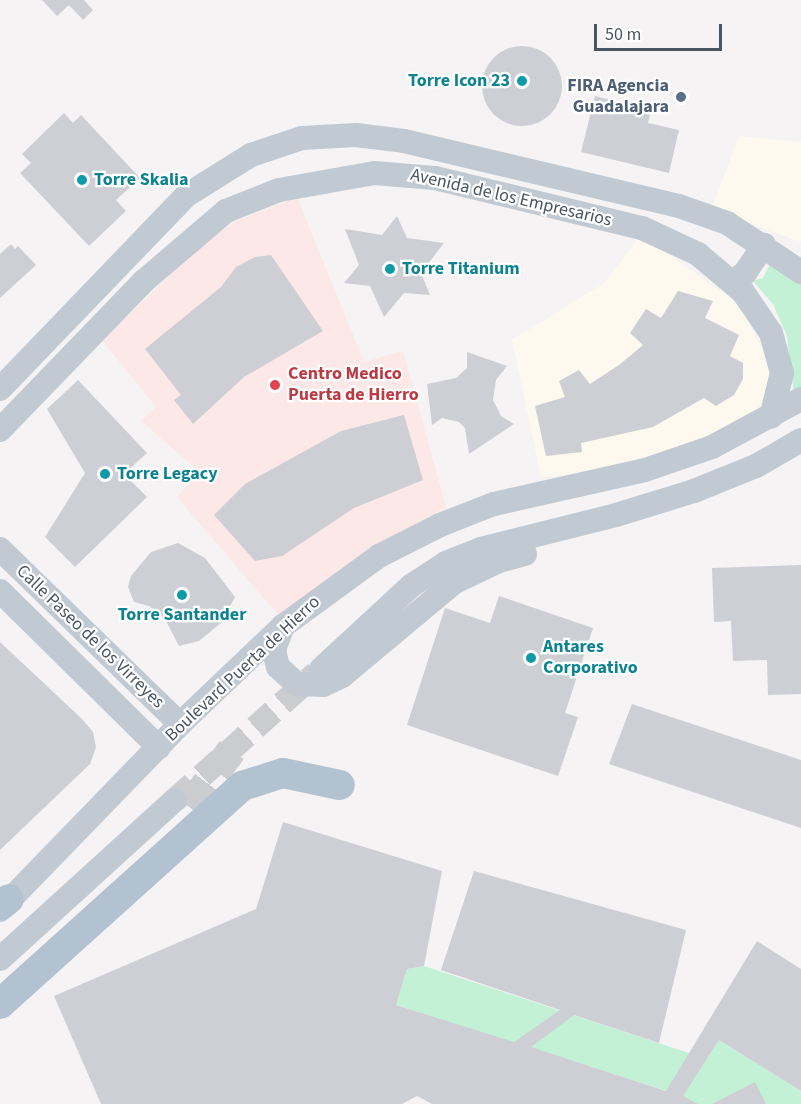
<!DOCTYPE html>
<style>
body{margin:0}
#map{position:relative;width:801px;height:1104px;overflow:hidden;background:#f5f3f3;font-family:"Source Sans 3",sans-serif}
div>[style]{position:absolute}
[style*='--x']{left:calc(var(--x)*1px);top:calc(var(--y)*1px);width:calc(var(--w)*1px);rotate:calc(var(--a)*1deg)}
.commercial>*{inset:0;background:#fdf9ef}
.medical>*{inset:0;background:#fce8e6}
.green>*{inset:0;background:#c3f1d5}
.building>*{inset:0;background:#cdcfd5}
.round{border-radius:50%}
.minor-tunnel>*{height:24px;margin-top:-12px;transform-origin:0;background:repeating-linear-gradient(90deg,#caccce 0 24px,transparent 0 36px)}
.major-tunnel>*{height:30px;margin-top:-15px;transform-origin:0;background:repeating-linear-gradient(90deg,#caccce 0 30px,transparent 0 45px)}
.minor>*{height:24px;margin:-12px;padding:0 12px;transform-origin:12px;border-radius:12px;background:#c1cad2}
.major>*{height:30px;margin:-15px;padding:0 15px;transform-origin:15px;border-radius:15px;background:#b3c2d1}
.dots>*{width:16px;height:16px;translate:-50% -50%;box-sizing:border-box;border:3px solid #fff;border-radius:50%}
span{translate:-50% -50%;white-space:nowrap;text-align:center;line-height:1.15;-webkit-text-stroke:4.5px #fff;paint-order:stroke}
.culture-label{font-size:18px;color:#0d838f;font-weight:700}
.right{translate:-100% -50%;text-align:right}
.left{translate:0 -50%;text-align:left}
.service-label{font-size:18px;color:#4e5e75;font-weight:700}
.street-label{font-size:18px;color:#4a5661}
.health-label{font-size:18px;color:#be3a42;font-weight:700}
.scale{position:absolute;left:594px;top:24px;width:128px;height:27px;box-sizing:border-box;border:3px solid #4a5661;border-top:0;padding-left:8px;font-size:18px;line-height:21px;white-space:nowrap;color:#4a5661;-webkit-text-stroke:4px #fff;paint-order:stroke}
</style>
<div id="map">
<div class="commercial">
<i style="clip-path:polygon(739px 136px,801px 142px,801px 242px,711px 210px)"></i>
<i style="clip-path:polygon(641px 235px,740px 305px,771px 367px,761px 411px,645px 469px,541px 477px,512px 340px,604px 283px)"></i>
</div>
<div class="medical">
<i style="clip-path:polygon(297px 197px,364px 362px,403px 351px,446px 507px,368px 550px,279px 616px,177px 497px,200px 472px,141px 421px,156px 407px,102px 340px,206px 241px,237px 221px)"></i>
</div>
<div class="green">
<i style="clip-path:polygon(773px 258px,801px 278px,801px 388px,794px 393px,787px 336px,773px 304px,753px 281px,763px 278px)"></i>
<i style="clip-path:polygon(424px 966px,707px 1059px,719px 1040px,801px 1091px,801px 1104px,696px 1104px,683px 1096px,396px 1005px,407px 969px)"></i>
</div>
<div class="building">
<i style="clip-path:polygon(42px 0,84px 0,93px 10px,83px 20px,69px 5px,57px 16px)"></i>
<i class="round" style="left:482px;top:46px;width:80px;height:80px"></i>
<i style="clip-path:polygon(595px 96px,651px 110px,648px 123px,679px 130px,669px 173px,581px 152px)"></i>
<i style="clip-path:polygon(64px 113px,73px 123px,81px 115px,140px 178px,116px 200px,126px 211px,89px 246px,20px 173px,31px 163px,22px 154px)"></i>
<i style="clip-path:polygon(397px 216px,407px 238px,444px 243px,421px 273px,430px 295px,404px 293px,384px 317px,370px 286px,344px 283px,359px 265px,345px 229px,382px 235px)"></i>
<i style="clip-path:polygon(11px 244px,15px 249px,18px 246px,36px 265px,0 298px,0 254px)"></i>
<i style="clip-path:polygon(271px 255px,323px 331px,244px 377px,193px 424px,174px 400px,181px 395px,145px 349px,221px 287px,236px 267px,255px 257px)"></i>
<i style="clip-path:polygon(678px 291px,713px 301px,705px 318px,739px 335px,730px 356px,743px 363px,743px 379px,734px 395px,716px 406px,704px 398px,653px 427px,581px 443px,582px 452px,546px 456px,535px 406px,565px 397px,559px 381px,579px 370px,590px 384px,619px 365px,643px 345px,630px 333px,646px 309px,661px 318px)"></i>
<i style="clip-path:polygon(467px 352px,507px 366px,496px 380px,493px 400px,501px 416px,514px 424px,469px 454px,465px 428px,459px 422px,442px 418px,432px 425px,427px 384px,456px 378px,467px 368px)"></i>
<i style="clip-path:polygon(78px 380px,147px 453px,124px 474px,147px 497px,75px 567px,45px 537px,85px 473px,47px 409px)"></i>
<i style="clip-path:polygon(404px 415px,423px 480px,354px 508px,282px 556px,255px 561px,214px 515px,245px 484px,341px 431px)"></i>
<i style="clip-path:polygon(178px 543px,205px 558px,235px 597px,221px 623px,199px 641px,179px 646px,165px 619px,149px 606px,134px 602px,128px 587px,131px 576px,151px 552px)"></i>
<i style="clip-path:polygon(801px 565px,801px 694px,768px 695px,767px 660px,733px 661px,731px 621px,714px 622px,712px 568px)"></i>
<i style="clip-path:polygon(499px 596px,593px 628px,565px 713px,578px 717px,558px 776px,407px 725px,445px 608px,490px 623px)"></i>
<i style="clip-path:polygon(0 642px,82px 719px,93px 732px,96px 747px,90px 764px,0 850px)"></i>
<i style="clip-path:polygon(632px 704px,801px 760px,801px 828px,609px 764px)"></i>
<i style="clip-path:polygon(283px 822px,442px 871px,424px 966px,407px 969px,396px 1005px,514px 1042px,560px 1010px,441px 970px,474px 871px,686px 930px,659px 1043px,574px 1015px,531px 1047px,666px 1091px,757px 941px,801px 969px,801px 1091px,719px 1040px,683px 1096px,698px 1104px,432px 1104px,417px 1096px,402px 1104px,101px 1104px,54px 996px,256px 909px)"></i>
<i style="clip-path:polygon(755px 1082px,766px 1104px,712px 1104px)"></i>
</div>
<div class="minor-tunnel">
<i style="--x:175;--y:800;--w:190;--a:-42"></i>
</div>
<div class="major-tunnel">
<i style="--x:189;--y:807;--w:71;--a:-53"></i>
</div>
<div class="minor">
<i style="--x:732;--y:282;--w:16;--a:-35"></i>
<i style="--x:745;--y:273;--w:34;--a:-56"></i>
<i style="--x:0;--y:389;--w:269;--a:-46.1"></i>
<i style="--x:187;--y:195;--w:75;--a:-32"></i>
<i style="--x:251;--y:155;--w:54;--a:-18.4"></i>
<i style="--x:302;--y:138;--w:54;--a:-3.2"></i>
<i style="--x:356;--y:135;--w:48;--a:7.1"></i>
<i style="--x:404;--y:141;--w:283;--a:13.3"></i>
<i style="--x:679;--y:206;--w:51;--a:19.5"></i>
<i style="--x:727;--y:223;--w:89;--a:33.5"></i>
<i style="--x:0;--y:430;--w:207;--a:-46"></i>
<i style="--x:144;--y:281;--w:108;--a:-40.5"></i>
<i style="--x:226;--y:211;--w:57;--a:-21.6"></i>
<i style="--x:279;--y:190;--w:97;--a:-10.1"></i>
<i style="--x:374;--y:173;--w:61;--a:4.7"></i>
<i style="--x:435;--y:178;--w:213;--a:13.6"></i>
<i style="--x:642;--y:228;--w:62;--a:24.9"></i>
<i style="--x:698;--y:254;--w:59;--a:40.2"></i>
<i style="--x:743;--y:292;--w:50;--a:55.7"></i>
<i style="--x:771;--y:333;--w:41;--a:74.6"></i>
<i style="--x:782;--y:373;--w:45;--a:104"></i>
<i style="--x:0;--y:549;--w:251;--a:44.2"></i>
<i style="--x:0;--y:591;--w:223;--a:44.6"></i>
<i style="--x:283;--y:626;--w:26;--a:111"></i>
<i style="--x:274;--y:650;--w:17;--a:77"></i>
<i style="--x:278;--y:667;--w:25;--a:42"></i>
<i style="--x:297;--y:684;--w:26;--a:2"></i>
<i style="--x:323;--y:685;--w:21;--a:-25"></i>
<i style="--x:342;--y:676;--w:147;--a:-39.8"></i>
<i style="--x:455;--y:582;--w:49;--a:-25.5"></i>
<i style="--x:499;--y:561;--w:27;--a:-15"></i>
<i style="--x:321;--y:669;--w:124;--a:-42.7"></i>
<i style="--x:412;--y:585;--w:40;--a:-32.9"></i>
<i style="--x:446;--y:563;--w:38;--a:-22"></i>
<i style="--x:481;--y:549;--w:139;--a:-14.1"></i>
<i style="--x:616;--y:515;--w:82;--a:-17.1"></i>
<i style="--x:694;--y:491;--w:67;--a:-22"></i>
<i style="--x:756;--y:466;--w:52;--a:-30"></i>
<i style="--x:0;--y:910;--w:259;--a:-45.9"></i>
<i style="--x:180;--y:724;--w:142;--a:-43.6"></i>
<i style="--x:283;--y:626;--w:119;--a:-36.1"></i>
<i style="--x:379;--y:556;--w:68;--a:-26.9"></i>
<i style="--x:440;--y:525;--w:58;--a:-21.3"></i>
<i style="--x:494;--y:504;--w:155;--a:-12.7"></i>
<i style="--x:645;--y:470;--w:71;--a:-18.9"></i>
<i style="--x:712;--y:447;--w:101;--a:-28.3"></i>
<i style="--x:0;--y:959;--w:236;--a:-42.3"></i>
</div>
<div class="major">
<i style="--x:0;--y:906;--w:11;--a:-38"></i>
<i style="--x:0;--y:1004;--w:326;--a:-42"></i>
<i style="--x:242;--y:786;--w:43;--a:-17.6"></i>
<i style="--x:283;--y:773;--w:58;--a:11.9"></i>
</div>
<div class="dots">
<i style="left:522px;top:81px;background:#0f9aa8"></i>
<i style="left:681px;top:97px;background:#5c6f8a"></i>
<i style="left:82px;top:180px;background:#0f9aa8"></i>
<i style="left:390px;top:269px;background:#0f9aa8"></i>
<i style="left:275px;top:385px;background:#e0444e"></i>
<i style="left:105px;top:474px;background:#0f9aa8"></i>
<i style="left:182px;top:595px;background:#0f9aa8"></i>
<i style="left:531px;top:658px;background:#0f9aa8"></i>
</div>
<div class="culture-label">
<span class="right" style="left:510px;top:81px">Torre Icon 23</span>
<span class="left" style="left:94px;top:180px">Torre Skalia</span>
<span class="left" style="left:402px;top:269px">Torre Titanium</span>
<span class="left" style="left:117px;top:474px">Torre Legacy</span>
<span style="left:182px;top:615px">Torre Santander</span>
<span class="left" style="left:543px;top:658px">Antares<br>Corporativo</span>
</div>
<div class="service-label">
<span class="right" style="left:669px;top:97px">FIRA Agencia<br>Guadalajara</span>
</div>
<div class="street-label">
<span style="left:511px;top:198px;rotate:13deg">Avenida de los Empresarios</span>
<span style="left:90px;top:637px;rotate:44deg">Calle Paseo de los Virreyes</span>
<span style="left:243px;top:669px;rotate:-43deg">Boulevard Puerta de Hierro</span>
</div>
<div class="health-label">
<span class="left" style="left:288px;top:385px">Centro Medico<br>Puerta de Hierro</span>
</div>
<div class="scale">50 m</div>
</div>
